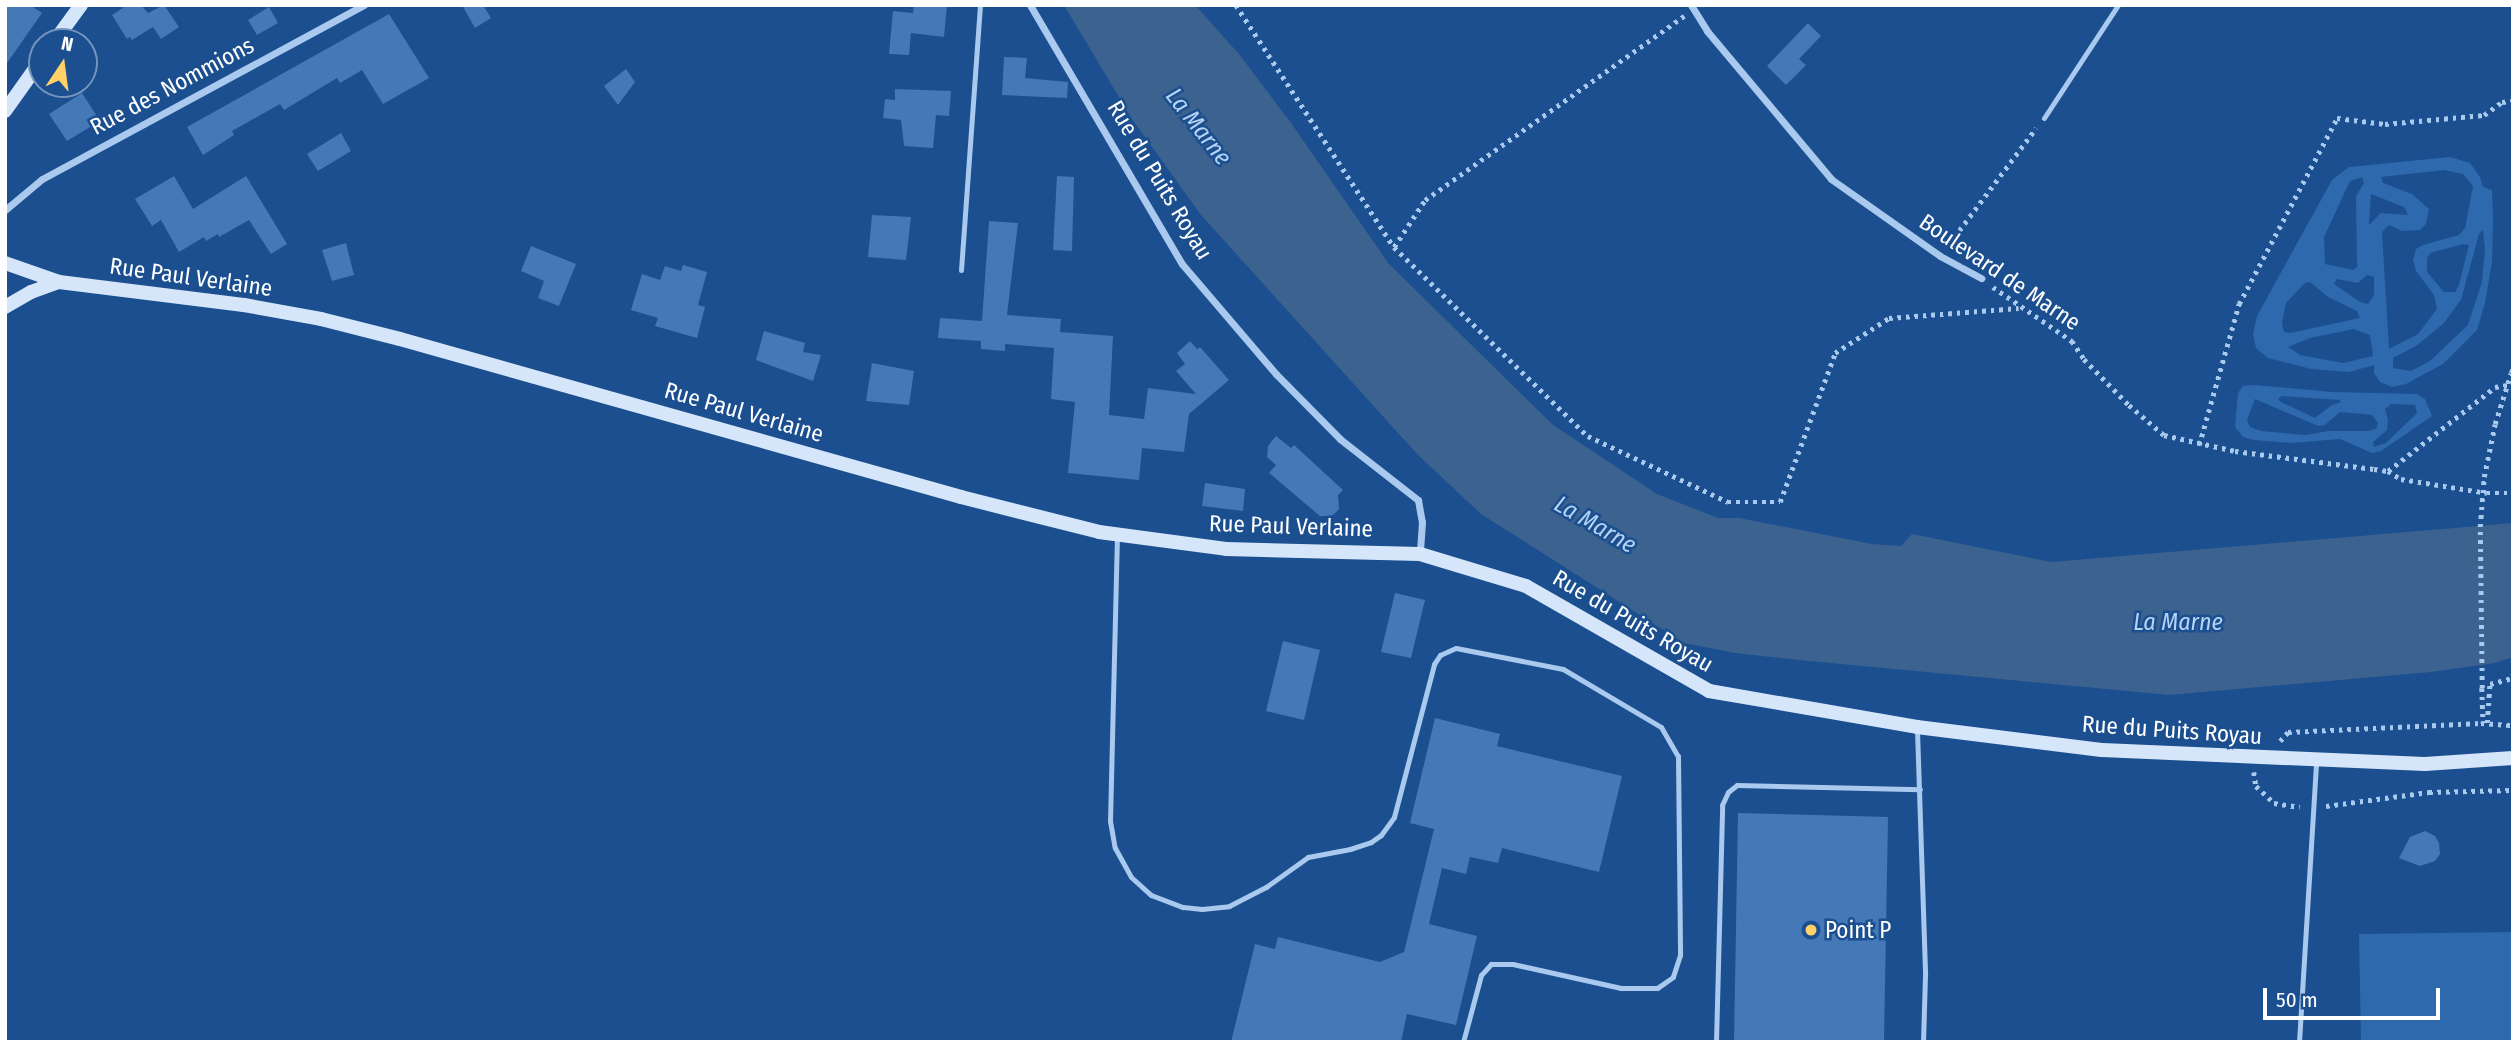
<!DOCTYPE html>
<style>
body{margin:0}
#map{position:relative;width:2518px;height:1047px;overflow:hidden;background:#1b4f8f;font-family:"Fira Sans Condensed",sans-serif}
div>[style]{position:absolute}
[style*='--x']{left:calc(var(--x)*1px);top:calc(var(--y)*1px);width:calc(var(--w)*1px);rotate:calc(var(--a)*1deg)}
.green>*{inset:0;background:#2e69ad}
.water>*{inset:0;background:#3c6290}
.building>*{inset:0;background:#4478b7}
.path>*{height:4.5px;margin-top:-2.25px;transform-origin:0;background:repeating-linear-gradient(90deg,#a9c9ee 0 3.5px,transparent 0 8.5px)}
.lane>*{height:5px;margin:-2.5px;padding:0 2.5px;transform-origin:2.5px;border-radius:2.5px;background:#a9c9ee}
.street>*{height:7px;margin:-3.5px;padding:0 3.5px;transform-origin:3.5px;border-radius:3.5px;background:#a9c9ee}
.secondary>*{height:14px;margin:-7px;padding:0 7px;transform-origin:7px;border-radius:7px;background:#d6e6fa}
.path-bridge>*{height:4.5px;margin-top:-2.25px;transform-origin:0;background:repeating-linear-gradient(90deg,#a9c9ee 0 3.5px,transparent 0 8.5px)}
.dots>*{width:19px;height:19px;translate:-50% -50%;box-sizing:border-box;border:4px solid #1b4f8f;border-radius:50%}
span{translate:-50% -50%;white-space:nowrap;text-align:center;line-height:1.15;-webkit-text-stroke:5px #1b4f8f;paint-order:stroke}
.street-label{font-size:23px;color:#fff}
.poi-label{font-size:23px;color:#fff}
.left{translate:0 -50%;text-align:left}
.water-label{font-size:24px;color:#b5d3f5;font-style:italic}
.frame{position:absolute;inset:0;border:7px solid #fff;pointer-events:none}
.north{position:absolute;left:28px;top:28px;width:70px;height:70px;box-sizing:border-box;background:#1b4f8f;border:2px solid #7695bc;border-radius:50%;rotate:13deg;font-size:19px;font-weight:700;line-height:28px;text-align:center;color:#fff}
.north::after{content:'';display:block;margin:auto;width:24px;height:32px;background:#ffd166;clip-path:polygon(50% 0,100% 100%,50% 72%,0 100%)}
.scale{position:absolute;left:2263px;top:988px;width:177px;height:32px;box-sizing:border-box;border:4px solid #fff;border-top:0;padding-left:9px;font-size:21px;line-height:24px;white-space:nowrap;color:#fff;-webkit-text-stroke:5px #1b4f8f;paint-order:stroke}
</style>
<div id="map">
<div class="green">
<i style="clip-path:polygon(evenodd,2450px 157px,2470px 163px,2480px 177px,2483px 187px,2492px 190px,2493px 222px,2492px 262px,2485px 303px,2477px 330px,2443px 364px,2406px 384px,2392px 387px,2380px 382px,2374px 373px,2374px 365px,2349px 372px,2311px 369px,2268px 358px,2256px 348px,2253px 334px,2257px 316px,2332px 180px,2349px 167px,2450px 157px,2444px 170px,2463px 174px,2473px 186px,2465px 228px,2459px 235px,2423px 245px,2416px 249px,2413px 260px,2416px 271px,2434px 295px,2437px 309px,2418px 334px,2389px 349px,2382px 232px,2389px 225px,2402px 231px,2420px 230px,2426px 224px,2429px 209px,2412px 194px,2383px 183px,2381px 177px,2444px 170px,2450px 157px,2362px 177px,2364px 183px,2356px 196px,2357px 267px,2353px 270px,2325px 264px,2324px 237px,2350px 181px,2362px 177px,2450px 157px,2371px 194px,2404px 207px,2408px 215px,2381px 213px,2369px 225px,2371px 194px,2450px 157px,2483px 230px,2485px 250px,2482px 282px,2468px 325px,2430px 361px,2411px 371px,2393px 368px,2393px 358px,2416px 346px,2443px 324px,2461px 300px,2479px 234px,2483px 230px,2450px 157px,2463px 244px,2469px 245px,2459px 285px,2455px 292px,2444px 292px,2427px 272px,2427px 258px,2430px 253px,2463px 244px,2450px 157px,2367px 275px,2374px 277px,2374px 295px,2368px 304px,2360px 302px,2334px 284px,2337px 279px,2358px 283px,2367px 275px,2450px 157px,2310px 282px,2328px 297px,2357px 311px,2360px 318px,2290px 333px,2284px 332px,2282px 323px,2286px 303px,2305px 283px,2310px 282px,2450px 157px,2354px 329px,2370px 335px,2373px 356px,2343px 363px,2300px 355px,2288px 347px,2310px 338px,2354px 329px)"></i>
<i style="clip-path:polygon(evenodd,2254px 385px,2332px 392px,2417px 394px,2425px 399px,2432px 416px,2381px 451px,2372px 453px,2340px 439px,2291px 443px,2254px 440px,2243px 437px,2235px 427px,2238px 393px,2243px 386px,2254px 385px,2282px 396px,2340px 400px,2341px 402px,2332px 405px,2315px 418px,2281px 402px,2278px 399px,2282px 396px,2254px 385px,2255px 399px,2318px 426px,2325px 425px,2340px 412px,2372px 415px,2378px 423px,2376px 429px,2368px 431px,2328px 431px,2306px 435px,2261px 431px,2250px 427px,2247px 420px,2255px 399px,2254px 385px,2391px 404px,2415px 405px,2417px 413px,2386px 443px,2374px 447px,2373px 442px,2387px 430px,2388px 420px,2385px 409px,2391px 404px)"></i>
<i style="clip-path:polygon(2513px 932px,2513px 1042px,2361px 1042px,2359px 934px)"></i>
</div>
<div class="water">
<i style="clip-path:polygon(1064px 5px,1195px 5px,1239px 54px,1291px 123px,1389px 264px,1553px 425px,1657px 494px,1718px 518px,1739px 518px,1872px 544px,1901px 546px,1912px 534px,2051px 562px,2513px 523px,2513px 657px,2495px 663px,2431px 672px,2169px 695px,1799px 660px,1735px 653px,1684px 643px,1481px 514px,1417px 454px,1201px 215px,1132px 119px)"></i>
</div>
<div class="building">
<i style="clip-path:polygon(5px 5px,30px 5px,42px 13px,5px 66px)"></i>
<i style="clip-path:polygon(127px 5px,141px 5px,148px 13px,164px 5px,179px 27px,161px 39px,153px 27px,132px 40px,130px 37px,127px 39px,112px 15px)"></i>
<i style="clip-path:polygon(462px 5px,483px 5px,491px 18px,475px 28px)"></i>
<i style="clip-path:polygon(914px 5px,947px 5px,944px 37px,911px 33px,909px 55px,889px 54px,893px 11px,913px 13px)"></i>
<i style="clip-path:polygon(269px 7px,278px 23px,257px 35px,248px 20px)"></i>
<i style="clip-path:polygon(389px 14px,429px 78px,383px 104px,362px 70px,340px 83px,337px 78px,284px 110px,280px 104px,232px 131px,234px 135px,203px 155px,187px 127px)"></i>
<i style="clip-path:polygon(1808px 23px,1821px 36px,1799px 59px,1806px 65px,1786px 85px,1767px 66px)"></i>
<i style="clip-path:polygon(1004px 57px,1027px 58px,1025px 78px,1068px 82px,1067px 98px,1002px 95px)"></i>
<i style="clip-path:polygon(626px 69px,635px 82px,618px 105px,604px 86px)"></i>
<i style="clip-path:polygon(895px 89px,951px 91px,949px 116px,936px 115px,933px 148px,904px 146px,901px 120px,883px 118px,885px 99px,895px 100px)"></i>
<i style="clip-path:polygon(82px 93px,100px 121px,67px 141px,49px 114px)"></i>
<i style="clip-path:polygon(341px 133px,351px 151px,318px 171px,307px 154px)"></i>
<i style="clip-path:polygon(174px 176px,193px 209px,246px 176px,287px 244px,271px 254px,249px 220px,219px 237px,218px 234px,206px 241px,204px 237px,179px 252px,161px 220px,152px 226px,135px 199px)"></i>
<i style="clip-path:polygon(1057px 176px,1074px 177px,1072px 251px,1053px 250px)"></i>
<i style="clip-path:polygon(872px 215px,911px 217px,906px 260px,868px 257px)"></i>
<i style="clip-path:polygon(989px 221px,1018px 223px,1007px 315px,1061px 319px,1060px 332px,1113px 336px,1109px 415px,1144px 419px,1148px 388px,1196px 394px,1176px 371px,1185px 364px,1177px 353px,1190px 341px,1197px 349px,1200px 347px,1229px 380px,1189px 414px,1184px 452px,1142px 448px,1139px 480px,1068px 473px,1075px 402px,1051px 399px,1054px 348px,1005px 344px,1005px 351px,981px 349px,981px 341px,938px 338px,940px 318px,982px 321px)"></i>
<i style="clip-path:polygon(346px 243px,354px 275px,332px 281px,322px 250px)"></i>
<i style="clip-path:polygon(531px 246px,576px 264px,559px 306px,538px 298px,544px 281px,521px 271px)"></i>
<i style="clip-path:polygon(683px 265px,707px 272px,698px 305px,705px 307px,697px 338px,655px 326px,658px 318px,631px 310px,642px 274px,660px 280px,665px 266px,681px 271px)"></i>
<i style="clip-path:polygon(764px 331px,805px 343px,803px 352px,821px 355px,813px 381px,756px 360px)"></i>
<i style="clip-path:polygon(872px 363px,914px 371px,909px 405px,866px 401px)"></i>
<i style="clip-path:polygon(1276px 436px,1291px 448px,1294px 445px,1343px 490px,1338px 495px,1339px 509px,1332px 516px,1320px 516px,1269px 473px,1276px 465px,1267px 457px,1268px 446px)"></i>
<i style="clip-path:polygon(1205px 483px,1245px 489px,1243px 511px,1202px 506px)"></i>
<i style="clip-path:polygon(1395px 593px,1425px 600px,1411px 658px,1381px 652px)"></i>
<i style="clip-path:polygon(1283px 641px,1320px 650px,1304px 720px,1266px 711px)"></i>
<i style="clip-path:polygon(1435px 718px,1500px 734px,1497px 746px,1622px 776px,1599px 872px,1502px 848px,1498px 863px,1470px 857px,1466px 874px,1442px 868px,1429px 924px,1477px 936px,1456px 1025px,1407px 1014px,1401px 1042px,1231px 1042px,1255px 944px,1275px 949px,1278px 937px,1380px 962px,1404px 952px,1434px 829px,1410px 823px)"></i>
<i style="clip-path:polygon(1738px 813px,1888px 817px,1884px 1042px,1734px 1042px)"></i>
<i style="clip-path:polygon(2425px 831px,2435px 836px,2439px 843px,2440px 854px,2435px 861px,2420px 866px,2399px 858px,2410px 837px)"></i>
</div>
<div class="path">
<i style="--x:1236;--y:5;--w:289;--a:56.9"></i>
<i style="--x:1394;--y:247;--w:271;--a:44.3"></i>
<i style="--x:1588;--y:436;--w:155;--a:25.2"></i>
<i style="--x:1728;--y:502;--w:52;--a:0"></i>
<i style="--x:1780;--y:502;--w:159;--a:-69.7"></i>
<i style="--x:1835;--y:353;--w:64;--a:-32.9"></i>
<i style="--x:1889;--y:318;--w:130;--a:-4.4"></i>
<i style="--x:1949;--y:244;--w:145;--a:-53.1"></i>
<i style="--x:1394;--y:247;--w:56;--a:-56.6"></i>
<i style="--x:1425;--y:200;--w:318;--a:-35.4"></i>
<i style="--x:1993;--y:287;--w:96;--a:34.4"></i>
<i style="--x:2072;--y:341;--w:22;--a:56"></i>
<i style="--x:2084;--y:359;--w:64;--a:45.6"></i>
<i style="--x:2129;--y:405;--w:46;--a:40.6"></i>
<i style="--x:2164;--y:435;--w:73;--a:12.7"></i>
<i style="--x:2235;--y:451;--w:140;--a:7.4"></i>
<i style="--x:2374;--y:469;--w:14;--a:8"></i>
<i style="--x:2388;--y:471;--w:15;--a:32"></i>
<i style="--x:2401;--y:479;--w:87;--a:9.2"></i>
<i style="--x:2487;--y:493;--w:26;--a:0"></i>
<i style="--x:2511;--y:373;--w:5;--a:-68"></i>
<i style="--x:2199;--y:445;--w:147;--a:-74.2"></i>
<i style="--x:2239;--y:304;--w:210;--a:-62.2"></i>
<i style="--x:2337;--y:118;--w:48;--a:7.1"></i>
<i style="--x:2385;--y:124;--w:99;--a:-5.2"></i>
<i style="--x:2484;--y:115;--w:22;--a:-36"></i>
<i style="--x:2502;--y:102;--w:11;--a:-5"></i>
<i style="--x:2388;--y:471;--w:136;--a:-38.1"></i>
<i style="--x:2495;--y:387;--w:18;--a:-9"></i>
<i style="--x:2482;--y:688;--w:35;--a:88"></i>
<i style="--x:2487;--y:723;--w:39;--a:-86"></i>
<i style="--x:2490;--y:684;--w:24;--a:-15"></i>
<i style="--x:2280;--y:741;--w:12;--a:-48"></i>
<i style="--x:2288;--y:732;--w:193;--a:-2.7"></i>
<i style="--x:2481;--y:723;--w:32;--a:4"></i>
<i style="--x:2254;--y:772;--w:14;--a:82"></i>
<i style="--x:2256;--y:786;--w:25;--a:43"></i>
<i style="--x:2274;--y:803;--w:26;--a:9"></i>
<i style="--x:2326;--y:806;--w:104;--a:-7.7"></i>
<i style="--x:2429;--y:792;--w:84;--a:-1.4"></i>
</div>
<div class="lane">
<i style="--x:2044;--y:118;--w:135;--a:-56.8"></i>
<i style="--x:961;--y:270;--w:266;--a:-85.9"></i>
<i style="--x:1117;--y:535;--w:286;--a:91.4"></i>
<i style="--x:1110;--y:821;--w:27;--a:80"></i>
<i style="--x:1115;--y:848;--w:33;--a:61"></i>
<i style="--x:1131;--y:877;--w:27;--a:42"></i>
<i style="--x:1151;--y:895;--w:34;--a:21"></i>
<i style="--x:1183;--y:907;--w:19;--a:6"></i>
<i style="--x:1202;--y:909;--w:27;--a:-6"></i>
<i style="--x:1229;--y:906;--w:42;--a:-27.2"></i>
<i style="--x:1266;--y:887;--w:52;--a:-35.5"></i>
<i style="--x:1308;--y:857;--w:43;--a:-10.8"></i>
<i style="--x:1350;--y:849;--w:22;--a:-18"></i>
<i style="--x:1371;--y:842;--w:12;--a:-35"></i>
<i style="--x:1381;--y:835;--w:22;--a:-54"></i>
<i style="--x:1394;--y:817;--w:158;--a:-75.3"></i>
<i style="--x:1434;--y:664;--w:11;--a:-56"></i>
<i style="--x:1440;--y:655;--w:17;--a:-24"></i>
<i style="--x:1456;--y:648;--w:109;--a:11.1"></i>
<i style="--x:1563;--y:669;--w:114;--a:30.6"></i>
<i style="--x:1661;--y:727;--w:34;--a:60"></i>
<i style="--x:1678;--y:756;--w:199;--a:89.4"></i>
<i style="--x:1680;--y:955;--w:23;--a:108"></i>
<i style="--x:1673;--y:977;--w:19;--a:145"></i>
<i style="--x:1657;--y:988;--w:36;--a:180"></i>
<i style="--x:1621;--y:988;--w:111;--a:-167.5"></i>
<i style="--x:1513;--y:964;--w:22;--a:180"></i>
<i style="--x:1491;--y:964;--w:15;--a:132"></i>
<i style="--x:1481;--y:975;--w:69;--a:105"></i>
<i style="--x:1917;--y:730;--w:245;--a:88.1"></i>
<i style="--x:1925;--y:975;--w:67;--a:91.7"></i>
<i style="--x:1716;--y:1042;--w:237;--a:-88.5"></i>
<i style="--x:1722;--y:805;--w:14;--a:-65"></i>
<i style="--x:1728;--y:792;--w:11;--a:-38"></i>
<i style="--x:1737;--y:785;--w:183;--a:1.3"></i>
<i style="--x:2299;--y:1042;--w:282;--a:-86.5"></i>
</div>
<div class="street">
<i style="--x:1030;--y:5;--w:300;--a:59.6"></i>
<i style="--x:1182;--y:264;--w:145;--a:49.5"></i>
<i style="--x:1276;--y:374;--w:91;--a:45.4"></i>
<i style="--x:1340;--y:439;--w:99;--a:38"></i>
<i style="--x:1418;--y:500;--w:22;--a:80"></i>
<i style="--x:1422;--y:522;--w:32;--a:94"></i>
<i style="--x:1691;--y:5;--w:31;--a:58"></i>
<i style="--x:1707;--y:31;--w:193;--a:50"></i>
<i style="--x:1831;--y:179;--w:133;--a:35.2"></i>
<i style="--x:1940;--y:256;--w:47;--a:28.2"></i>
<i style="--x:5;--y:210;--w:48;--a:-40"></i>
<i style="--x:42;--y:179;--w:366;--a:-28.4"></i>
</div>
<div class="secondary">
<i style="--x:54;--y:42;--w:46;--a:-53.9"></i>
<i style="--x:5;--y:111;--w:64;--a:-54.6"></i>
<i style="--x:5;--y:263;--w:57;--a:19.4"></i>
<i style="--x:59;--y:282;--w:186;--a:7.1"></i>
<i style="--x:244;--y:305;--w:78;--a:10.3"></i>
<i style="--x:321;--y:319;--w:81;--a:14.2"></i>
<i style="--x:400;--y:339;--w:583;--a:15.73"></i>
<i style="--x:961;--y:497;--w:142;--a:14.2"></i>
<i style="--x:1099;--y:532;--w:128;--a:7.6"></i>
<i style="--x:1226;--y:549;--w:194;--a:1.5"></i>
<i style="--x:1420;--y:554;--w:111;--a:16.8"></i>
<i style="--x:1526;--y:586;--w:211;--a:29.8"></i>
<i style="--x:1709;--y:691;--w:211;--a:9.8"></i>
<i style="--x:1917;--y:727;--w:186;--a:7.1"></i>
<i style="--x:2102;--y:750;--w:323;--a:2.5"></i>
<i style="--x:2425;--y:764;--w:88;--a:-3.9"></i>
<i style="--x:5;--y:307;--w:30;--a:-30"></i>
<i style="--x:31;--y:292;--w:30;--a:-20"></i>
</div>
<div class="path-bridge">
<i style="--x:2482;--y:688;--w:161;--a:-90.7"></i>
<i style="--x:2480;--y:527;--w:50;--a:-85.4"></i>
<i style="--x:2484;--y:477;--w:54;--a:-78.3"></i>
<i style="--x:2495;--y:424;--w:53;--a:-72.6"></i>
</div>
<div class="dots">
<i style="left:1811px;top:930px;background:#ffd166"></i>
</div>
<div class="street-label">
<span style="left:172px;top:86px;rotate:-28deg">Rue des Nommions</span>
<span style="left:1160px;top:180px;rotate:59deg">Rue du Puits Royau</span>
<span style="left:2000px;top:272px;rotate:34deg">Boulevard de Marne</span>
<span style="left:191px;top:277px;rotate:8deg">Rue Paul Verlaine</span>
<span style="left:744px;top:412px;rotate:16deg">Rue Paul Verlaine</span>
<span style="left:1291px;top:526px;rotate:2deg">Rue Paul Verlaine</span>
<span style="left:1633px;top:621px;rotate:30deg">Rue du Puits Royau</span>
<span style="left:2172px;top:730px;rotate:4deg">Rue du Puits Royau</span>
</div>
<div class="poi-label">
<span class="left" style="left:1825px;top:930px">Point P</span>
</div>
<div class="water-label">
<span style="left:1198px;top:127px;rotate:52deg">La Marne</span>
<span style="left:1595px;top:525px;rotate:30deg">La Marne</span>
<span style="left:2178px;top:623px">La Marne</span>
</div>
<div class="frame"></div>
<div class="north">N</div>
<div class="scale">50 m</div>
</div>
